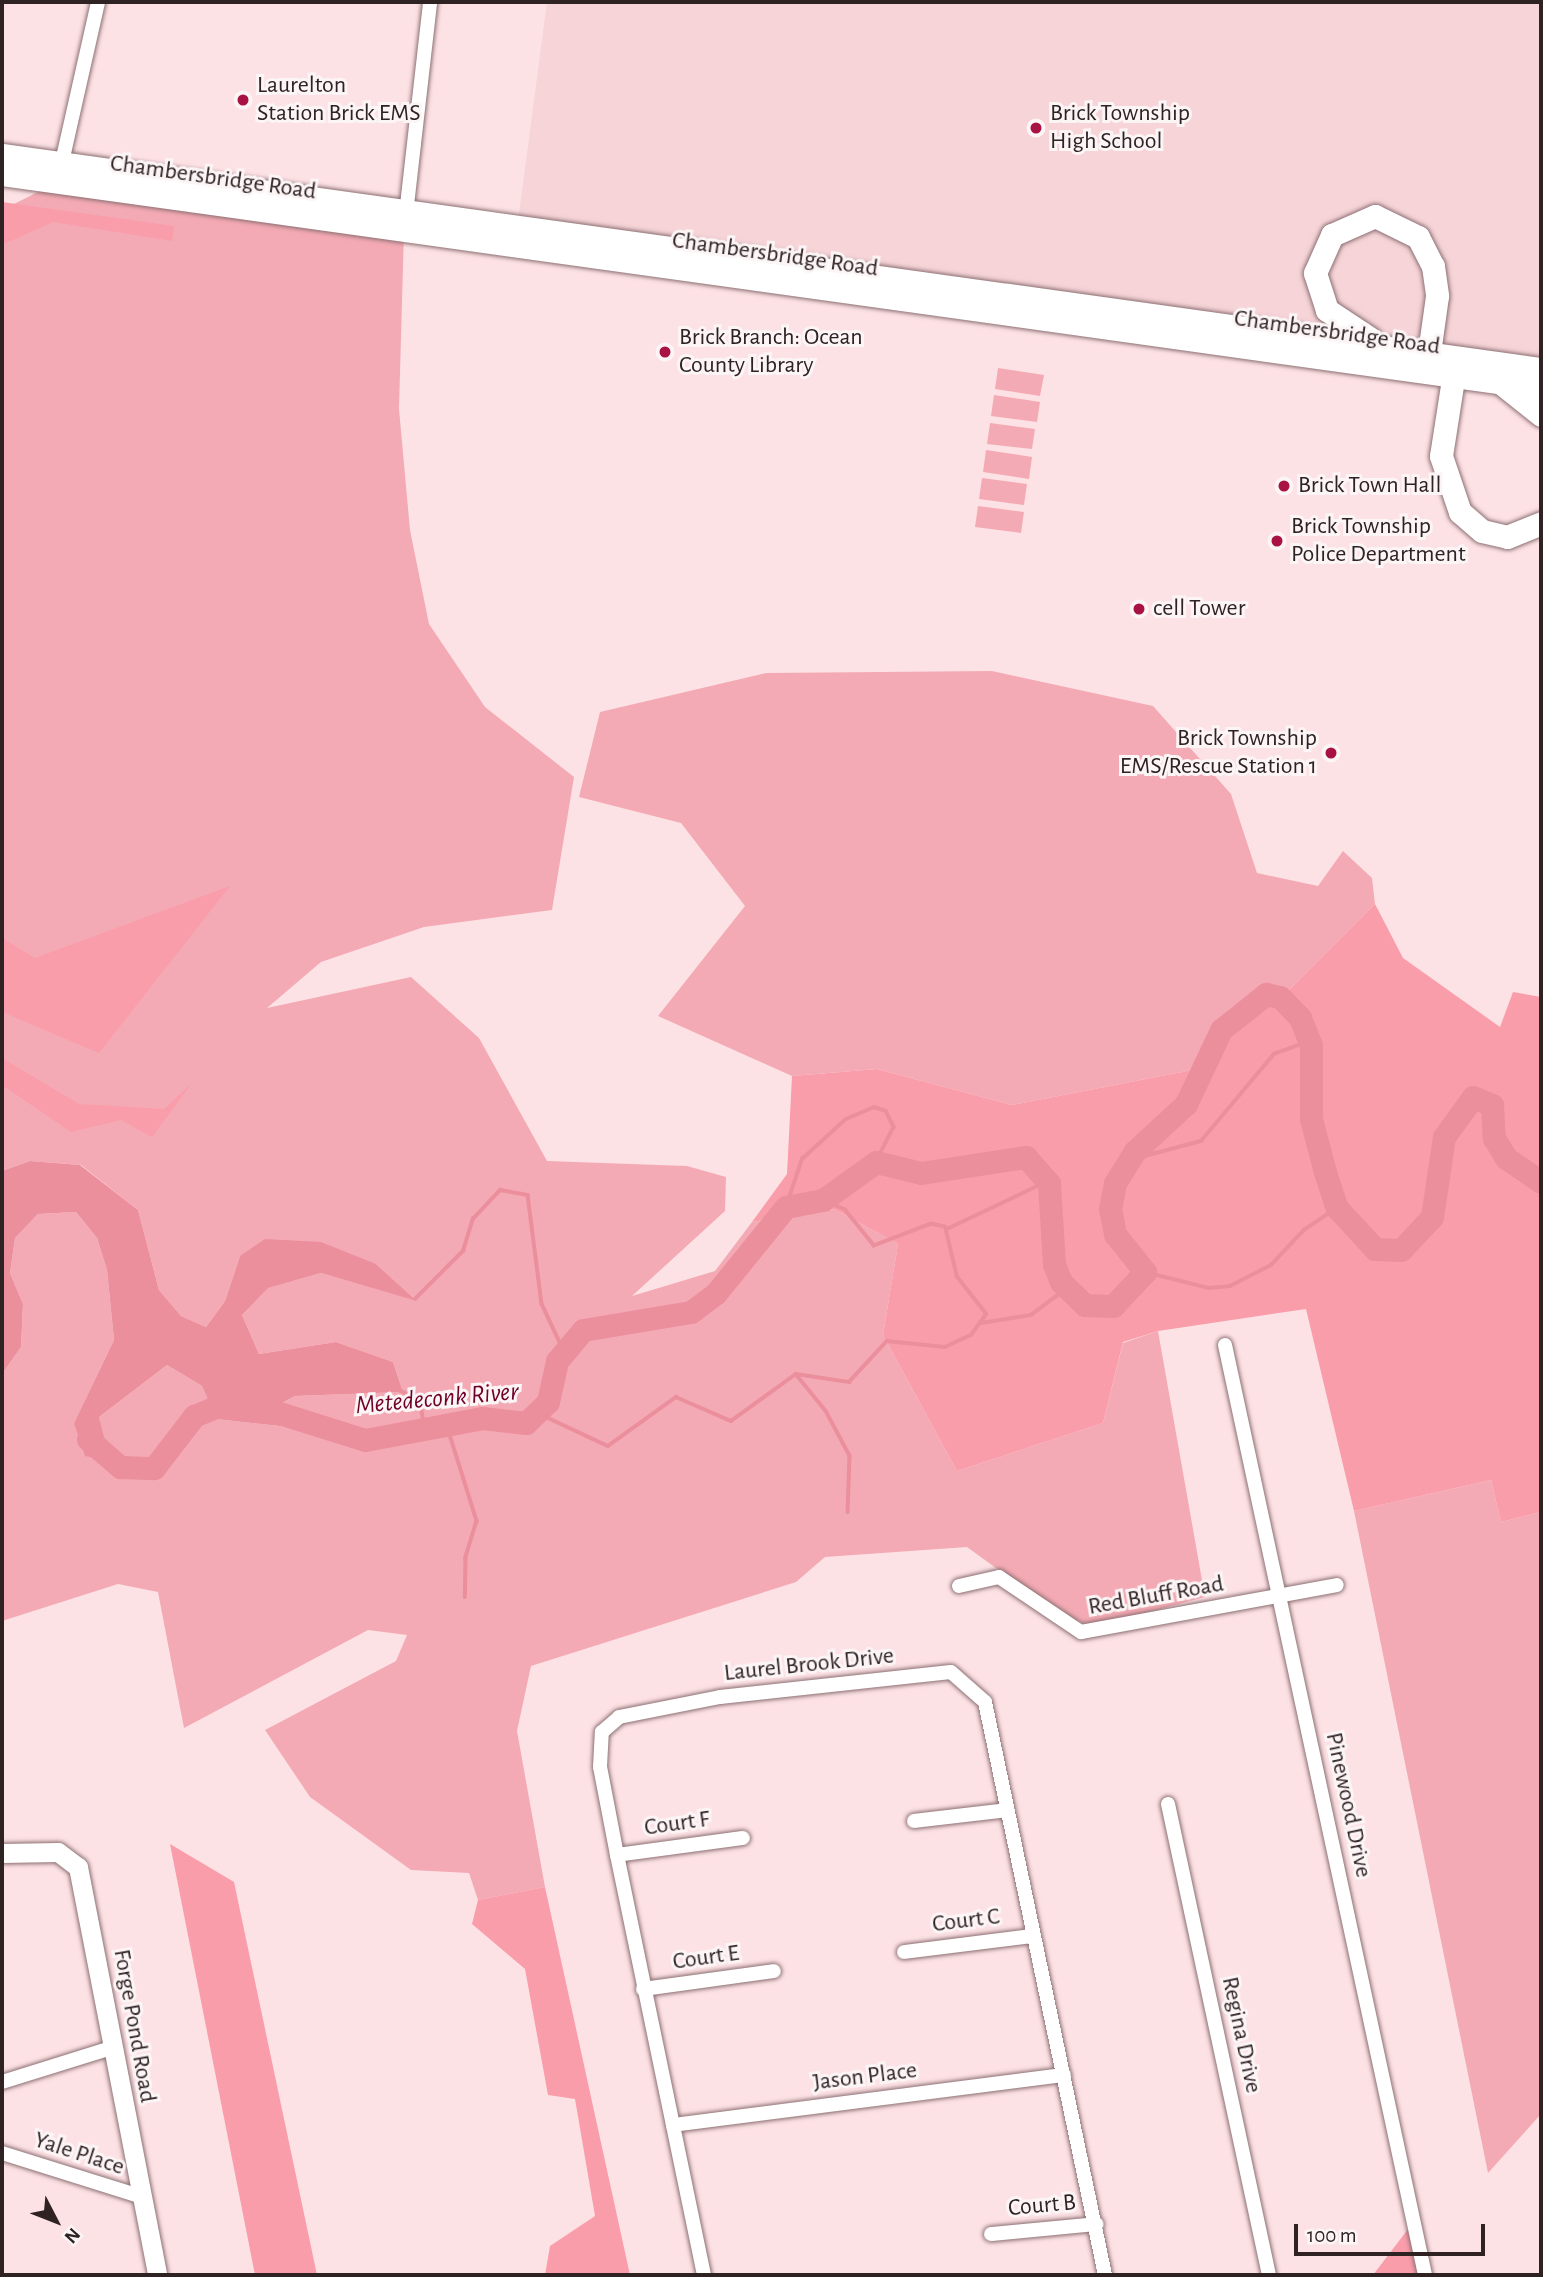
<!DOCTYPE html>
<style>
body{margin:0}
#map{position:relative;width:1543px;height:2277px;overflow:hidden;background:#fde2e5;font-family:"Alegreya Sans",sans-serif}
div>[style]{position:absolute}
[style*='--x']{left:calc(var(--x)*1px);top:calc(var(--y)*1px);width:calc(var(--w)*1px);rotate:calc(var(--a)*1deg)}
.built>*{inset:0;background:#f6d4d8}
.green>*{inset:0;background:#f4aab4}
.forest>*{inset:0;background:#fa9daa}
.water>*{inset:0;background:#eb8f9d}
.stream>*{height:3.5px;margin:-1.75px;padding:0 1.75px;transform-origin:1.75px;border-radius:1.75px;background:#eb8f9d}
.river>*{height:23px;margin:-11.5px;padding:0 11.5px;transform-origin:11.5px;border-radius:11.5px;background:#eb8f9d}
.roads{filter:drop-shadow(0 0 2px #8c7073) drop-shadow(0 0 2px #8c7073)}
.minor>*{height:14px;margin:-7px;padding:0 7px;transform-origin:7px;border-radius:7px;background:#fff}
.tertiary>*{height:19px;margin:-9.5px;padding:0 9.5px;transform-origin:9.5px;border-radius:9.5px;background:#fff}
.primary>*{height:23px;margin:-11.5px;padding:0 11.5px;transform-origin:11.5px;border-radius:11.5px;background:#fff}
.dots>*{width:19px;height:19px;translate:-50% -50%;box-sizing:border-box;border:4px solid #fcf5f6;border-radius:50%}
span{translate:-50% -50%;white-space:nowrap;text-align:center;line-height:1.15;-webkit-text-stroke:6px #fcf5f6;paint-order:stroke}
.poi-label{font-size:24px;color:#2e2223}
.left{translate:0 -50%;text-align:left}
.right{translate:-100% -50%;text-align:right}
.street-label{font-size:24px;color:#2e2223}
.water-label{font-size:26px;color:#710029;font-style:italic}
.frame{position:absolute;inset:0;border:4px solid #2e2223;pointer-events:none}
.north{position:absolute;left:21px;top:2186px;width:70px;height:70px;-webkit-text-stroke:5px #fcf5f6;paint-order:stroke;rotate:132deg;font-size:19px;font-weight:700;line-height:28px;text-align:center;color:#2e2223}
.north::after{content:'';display:block;margin:auto;width:24px;height:32px;background:#2e2223;clip-path:polygon(50% 0,100% 100%,50% 72%,0 100%)}
.scale{position:absolute;left:1294px;top:2224px;width:191px;height:32px;box-sizing:border-box;border:4px solid #2e2223;border-top:0;padding-left:9px;font-size:21px;line-height:24px;white-space:nowrap;color:#2e2223;-webkit-text-stroke:5px #fcf5f6;paint-order:stroke}
</style>
<div id="map">
<div class="built">
<i style="clip-path:polygon(547px 2px,1541px 2px,1541px 370px,517px 229px)"></i>
</div>
<div class="green">
<i style="clip-path:polygon(58px 182px,404px 231px,399px 409px,410px 530px,429px 624px,485px 707px,574px 777px,552px 910px,424px 927px,321px 962px,267px 1008px,411px 977px,479px 1038px,547px 1161px,687px 1166px,726px 1177px,725px 1211px,632px 1296px,715px 1271px,752px 1222px,834px 1209px,898px 1244px,883px 1335px,957px 1471px,1103px 1423px,1123px 1343px,1158px 1331px,1205px 1597px,1093px 1627px,1058px 1613px,967px 1547px,825px 1557px,796px 1582px,531px 1666px,517px 1731px,545px 1887px,478px 1900px,469px 1873px,411px 1870px,310px 1797px,265px 1730px,396px 1661px,407px 1635px,368px 1630px,184px 1728px,158px 1592px,118px 1584px,2px 1621px,2px 1374px,21px 1347px,23px 1304px,10px 1273px,15px 1238px,38px 1214px,76px 1212px,97px 1238px,107px 1270px,114px 1340px,74px 1423px,103px 1444px,99px 1417px,167px 1365px,202px 1386px,216px 1419px,280px 1426px,280px 1404px,295px 1396px,403px 1392px,393px 1362px,336px 1342px,259px 1354px,242px 1315px,267px 1288px,321px 1273px,416px 1300px,376px 1264px,240px 1256px,225px 1301px,206px 1327px,181px 1316px,159px 1290px,138px 1210px,81px 1165px,30px 1161px,2px 1171px,2px 210px)"></i>
<i style="clip-path:polygon(998px 368px,1044px 375px,1040px 396px,995px 389px)"></i>
<i style="clip-path:polygon(994px 395px,1040px 402px,1037px 422px,991px 416px)"></i>
<i style="clip-path:polygon(990px 423px,1035px 429px,1032px 449px,987px 444px)"></i>
<i style="clip-path:polygon(986px 450px,1032px 457px,1029px 479px,983px 472px)"></i>
<i style="clip-path:polygon(982px 478px,1027px 484px,1024px 505px,979px 499px)"></i>
<i style="clip-path:polygon(978px 506px,1024px 512px,1021px 533px,975px 527px)"></i>
<i style="clip-path:polygon(992px 671px,1153px 706px,1231px 794px,1257px 873px,1318px 886px,1343px 851px,1372px 878px,1375px 904px,1291px 988px,1192px 1070px,1012px 1105px,877px 1069px,792px 1076px,658px 1016px,745px 906px,681px 823px,579px 797px,600px 712px,766px 673px)"></i>
<i style="clip-path:polygon(1491px 1480px,1501px 1522px,1541px 1512px,1541px 2114px,1488px 2173px,1354px 1511px)"></i>
</div>
<div class="forest">
<i style="clip-path:polygon(2px 202px,174px 226px,172px 241px,53px 222px,2px 245px)"></i>
<i style="clip-path:polygon(230px 886px,99px 1053px,2px 1012px,2px 938px,35px 958px)"></i>
<i style="clip-path:polygon(1375px 904px,1403px 958px,1500px 1027px,1513px 992px,1541px 997px,1541px 1512px,1501px 1522px,1491px 1480px,1354px 1511px,1306px 1309px,1158px 1331px,1123px 1342px,1103px 1423px,957px 1471px,883px 1335px,898px 1244px,834px 1209px,752px 1222px,787px 1174px,792px 1076px,877px 1069px,1012px 1105px,1192px 1070px,1291px 988px)"></i>
<i style="clip-path:polygon(2px 1058px,79px 1104px,164px 1109px,192px 1083px,152px 1137px,121px 1120px,71px 1132px,2px 1085px)"></i>
<i style="clip-path:polygon(170px 1844px,234px 1882px,317px 2275px,255px 2275px)"></i>
<i style="clip-path:polygon(545px 1887px,630px 2275px,545px 2275px,550px 2246px,595px 2216px,575px 2099px,548px 2095px,525px 1969px,472px 1924px,478px 1900px)"></i>
<i style="clip-path:polygon(1415px 2220px,1427px 2275px,1373px 2275px)"></i>
</div>
<div class="water">
<i style="clip-path:polygon(30px 1161px,80px 1165px,138px 1210px,159px 1290px,181px 1316px,206px 1327px,225px 1301px,240px 1256px,265px 1239px,321px 1242px,376px 1264px,417px 1301px,321px 1273px,268px 1288px,242px 1315px,259px 1354px,336px 1342px,393px 1362px,403px 1392px,295px 1396px,280px 1404px,280px 1426px,216px 1419px,202px 1386px,167px 1365px,99px 1417px,110px 1461px,85px 1456px,74px 1423px,114px 1340px,107px 1270px,97px 1238px,76px 1212px,38px 1214px,15px 1238px,10px 1273px,23px 1304px,21px 1347px,2px 1374px,2px 1171px)"></i>
</div>
<div class="stream">
<i style="--x:1126;--y:1161;--w:78;--a:-14.9"></i>
<i style="--x:1201;--y:1141;--w:114;--a:-50"></i>
<i style="--x:1274;--y:1054;--w:37;--a:-20"></i>
<i style="--x:786;--y:1207;--w:51;--a:-71.6"></i>
<i style="--x:802;--y:1159;--w:59;--a:-42.3"></i>
<i style="--x:846;--y:1119;--w:30;--a:-23"></i>
<i style="--x:874;--y:1107;--w:13;--a:18"></i>
<i style="--x:886;--y:1111;--w:18;--a:63"></i>
<i style="--x:894;--y:1127;--w:39;--a:117"></i>
<i style="--x:947;--y:1229;--w:112;--a:-25.4"></i>
<i style="--x:1145;--y:1272;--w:66;--a:14"></i>
<i style="--x:1209;--y:1288;--w:21;--a:-5"></i>
<i style="--x:1230;--y:1286;--w:46;--a:-27.1"></i>
<i style="--x:1271;--y:1265;--w:48;--a:-46.7"></i>
<i style="--x:1304;--y:1230;--w:40;--a:-34"></i>
<i style="--x:415;--y:1299;--w:68;--a:-45"></i>
<i style="--x:463;--y:1251;--w:34;--a:-73"></i>
<i style="--x:473;--y:1219;--w:40;--a:-47"></i>
<i style="--x:500;--y:1190;--w:28;--a:10"></i>
<i style="--x:528;--y:1195;--w:110;--a:82.7"></i>
<i style="--x:542;--y:1304;--w:52;--a:64.9"></i>
<i style="--x:981;--y:1323;--w:51;--a:-9.1"></i>
<i style="--x:1031;--y:1315;--w:44;--a:-36.6"></i>
<i style="--x:796;--y:1374;--w:54;--a:8.6"></i>
<i style="--x:849;--y:1382;--w:56;--a:-47.2"></i>
<i style="--x:887;--y:1341;--w:58;--a:5.9"></i>
<i style="--x:945;--y:1347;--w:29;--a:-25"></i>
<i style="--x:971;--y:1335;--w:26;--a:-54"></i>
<i style="--x:986;--y:1314;--w:47;--a:-128.1"></i>
<i style="--x:957;--y:1277;--w:51;--a:-103.5"></i>
<i style="--x:945;--y:1227;--w:14;--a:-168"></i>
<i style="--x:931;--y:1224;--w:61;--a:158.9"></i>
<i style="--x:874;--y:1246;--w:46;--a:-128.9"></i>
<i style="--x:845;--y:1210;--w:24;--a:-156"></i>
<i style="--x:399;--y:1390;--w:23;--a:25"></i>
<i style="--x:420;--y:1400;--w:27;--a:80"></i>
<i style="--x:540;--y:1414;--w:75;--a:25.2"></i>
<i style="--x:608;--y:1446;--w:84;--a:-35.8"></i>
<i style="--x:676;--y:1397;--w:60;--a:23.6"></i>
<i style="--x:731;--y:1421;--w:80;--a:-35.9"></i>
<i style="--x:796;--y:1374;--w:48;--a:51"></i>
<i style="--x:826;--y:1411;--w:51;--a:61.9"></i>
<i style="--x:850;--y:1456;--w:56;--a:92"></i>
<i style="--x:446;--y:1422;--w:104;--a:72.6"></i>
<i style="--x:477;--y:1521;--w:39;--a:107"></i>
<i style="--x:466;--y:1558;--w:39;--a:91"></i>
</div>
<div class="river">
<i style="--x:88;--y:1439;--w:43;--a:41.2"></i>
<i style="--x:120;--y:1467;--w:34;--a:2"></i>
<i style="--x:154;--y:1468;--w:66;--a:-52.4"></i>
<i style="--x:194;--y:1416;--w:44;--a:-22.5"></i>
<i style="--x:235;--y:1399;--w:136;--a:17.5"></i>
<i style="--x:365;--y:1440;--w:119;--a:-10.6"></i>
<i style="--x:482;--y:1418;--w:44;--a:6.5"></i>
<i style="--x:526;--y:1423;--w:30;--a:-44"></i>
<i style="--x:548;--y:1402;--w:42;--a:-77.6"></i>
<i style="--x:557;--y:1361;--w:40;--a:-50"></i>
<i style="--x:583;--y:1330;--w:109;--a:-9.5"></i>
<i style="--x:691;--y:1312;--w:31;--a:-37"></i>
<i style="--x:716;--y:1293;--w:111;--a:-50.9"></i>
<i style="--x:786;--y:1207;--w:38;--a:-11"></i>
<i style="--x:823;--y:1200;--w:65;--a:-35.6"></i>
<i style="--x:876;--y:1162;--w:46;--a:13.7"></i>
<i style="--x:921;--y:1173;--w:106;--a:-8.7"></i>
<i style="--x:1026;--y:1157;--w:35;--a:49"></i>
<i style="--x:1049;--y:1183;--w:81;--a:86.5"></i>
<i style="--x:1054;--y:1264;--w:19;--a:69"></i>
<i style="--x:1061;--y:1282;--w:33;--a:44"></i>
<i style="--x:1085;--y:1305;--w:28;--a:2"></i>
<i style="--x:1113;--y:1306;--w:47;--a:-46.7"></i>
<i style="--x:1145;--y:1272;--w:48;--a:-128.3"></i>
<i style="--x:1115;--y:1234;--w:25;--a:-101"></i>
<i style="--x:1110;--y:1209;--w:26;--a:-79"></i>
<i style="--x:1115;--y:1183;--w:36;--a:-58"></i>
<i style="--x:1134;--y:1152;--w:71;--a:-42.7"></i>
<i style="--x:1186;--y:1104;--w:82;--a:-64.7"></i>
<i style="--x:1221;--y:1030;--w:58;--a:-38.7"></i>
<i style="--x:1266;--y:994;--w:14;--a:12"></i>
<i style="--x:1280;--y:997;--w:29;--a:46"></i>
<i style="--x:1300;--y:1018;--w:29;--a:68"></i>
<i style="--x:1311;--y:1045;--w:74;--a:90"></i>
<i style="--x:1311;--y:1119;--w:55;--a:75.2"></i>
<i style="--x:1325;--y:1172;--w:38;--a:72"></i>
<i style="--x:1337;--y:1208;--w:56;--a:47.2"></i>
<i style="--x:1375;--y:1249;--w:26;--a:2"></i>
<i style="--x:1401;--y:1250;--w:45;--a:-46.8"></i>
<i style="--x:1432;--y:1217;--w:81;--a:-81.5"></i>
<i style="--x:1444;--y:1137;--w:49;--a:-54.1"></i>
<i style="--x:1473;--y:1097;--w:21;--a:23"></i>
<i style="--x:1492;--y:1105;--w:33;--a:87"></i>
<i style="--x:1494;--y:1138;--w:23;--a:59"></i>
<i style="--x:1506;--y:1158;--w:42;--a:34.4"></i>
</div>
<div class="roads">
<div class="minor">
<i style="--x:60;--y:171;--w:173;--a:-77.3"></i>
<i style="--x:406;--y:214;--w:213;--a:-83.5"></i>
<i style="--x:1225;--y:1345;--w:951;--a:77.86"></i>
<i style="--x:959;--y:1586;--w:41;--a:-12.7"></i>
<i style="--x:999;--y:1577;--w:99;--a:33.9"></i>
<i style="--x:1081;--y:1632;--w:260;--a:-10.4"></i>
<i style="--x:1168;--y:1804;--w:482;--a:77.9"></i>
<i style="--x:914;--y:1821;--w:94;--a:-6.7"></i>
<i style="--x:617;--y:1855;--w:127;--a:-7.7"></i>
<i style="--x:904;--y:1952;--w:130;--a:-7.1"></i>
<i style="--x:643;--y:1989;--w:132;--a:-7.8"></i>
<i style="--x:2;--y:2082;--w:114;--a:-17.3"></i>
<i style="--x:673;--y:2125;--w:394;--a:-7.3"></i>
<i style="--x:2;--y:2153;--w:147;--a:17.4"></i>
<i style="--x:991;--y:2234;--w:106;--a:-5.4"></i>
<i style="--x:704;--y:2275;--w:429;--a:-101.7"></i>
<i style="--x:617;--y:1855;--w:90;--a:-100.9"></i>
<i style="--x:600;--y:1767;--w:35;--a:-87"></i>
<i style="--x:602;--y:1732;--w:23;--a:-41"></i>
<i style="--x:619;--y:1717;--w:103;--a:-11.2"></i>
<i style="--x:720;--y:1697;--w:232;--a:-6.2"></i>
<i style="--x:951;--y:1672;--w:45;--a:41.4"></i>
<i style="--x:985;--y:1702;--w:585;--a:78.17"></i>
</div>
<div class="tertiary">
<i style="--x:2;--y:1853;--w:56;--a:-1"></i>
<i style="--x:58;--y:1852;--w:25;--a:37"></i>
<i style="--x:78;--y:1867;--w:416;--a:79"></i>
</div>
<div class="primary">
<i style="--x:2;--y:155;--w:1554;--a:7.92"></i>
<i style="--x:2;--y:174;--w:1554;--a:7.92"></i>
<i style="--x:1371;--y:339;--w:53;--a:-146.6"></i>
<i style="--x:1327;--y:310;--w:39;--a:-108"></i>
<i style="--x:1315;--y:273;--w:42;--a:-65.9"></i>
<i style="--x:1332;--y:235;--w:47;--a:-23.8"></i>
<i style="--x:1375;--y:216;--w:48;--a:26"></i>
<i style="--x:1418;--y:237;--w:33;--a:63"></i>
<i style="--x:1433;--y:266;--w:30;--a:82"></i>
<i style="--x:1437;--y:296;--w:72;--a:98"></i>
<i style="--x:1456;--y:360;--w:97;--a:98.9"></i>
<i style="--x:1441;--y:456;--w:59;--a:71.3"></i>
<i style="--x:1460;--y:512;--w:29;--a:41"></i>
<i style="--x:1482;--y:531;--w:26;--a:13"></i>
<i style="--x:1507;--y:537;--w:37;--a:-22"></i>
<i style="--x:1501;--y:383;--w:51;--a:38.7"></i>
</div>
</div>
<div class="dots">
<i style="left:243px;top:100px;background:#a91344"></i>
<i style="left:1036px;top:128px;background:#a91344"></i>
<i style="left:665px;top:352px;background:#a91344"></i>
<i style="left:1284px;top:486px;background:#a91344"></i>
<i style="left:1277px;top:541px;background:#a91344"></i>
<i style="left:1139px;top:609px;background:#a91344"></i>
<i style="left:1331px;top:753px;background:#a91344"></i>
</div>
<div class="poi-label">
<span class="left" style="left:257px;top:100px">Laurelton<br>Station Brick EMS</span>
<span class="left" style="left:1050px;top:128px">Brick Township<br>High School</span>
<span class="left" style="left:679px;top:352px">Brick Branch: Ocean<br>County Library</span>
<span class="left" style="left:1298px;top:486px">Brick Town Hall</span>
<span class="left" style="left:1291px;top:541px">Brick Township<br>Police Department</span>
<span class="left" style="left:1153px;top:609px">cell Tower</span>
<span class="right" style="left:1317px;top:753px">Brick Township<br>EMS/Rescue Station 1</span>
</div>
<div class="street-label">
<span style="left:213px;top:178px;rotate:8deg">Chambersbridge Road</span>
<span style="left:775px;top:255px;rotate:8deg">Chambersbridge Road</span>
<span style="left:1337px;top:333px;rotate:8deg">Chambersbridge Road</span>
<span style="left:1156px;top:1596px;rotate:-10deg">Red Bluff Road</span>
<span style="left:809px;top:1665px;rotate:-6deg">Laurel Brook Drive</span>
<span style="left:1348px;top:1805px;rotate:78deg">Pinewood Drive</span>
<span style="left:677px;top:1824px;rotate:-8deg">Court F</span>
<span style="left:966px;top:1921px;rotate:-7deg">Court C</span>
<span style="left:706px;top:1958px;rotate:-8deg">Court E</span>
<span style="left:134px;top:2026px;rotate:80deg">Forge Pond Road</span>
<span style="left:1241px;top:2035px;rotate:78deg">Regina Drive</span>
<span style="left:865px;top:2077px;rotate:-7deg">Jason Place</span>
<span style="left:79px;top:2154px;rotate:18deg">Yale Place</span>
<span style="left:1042px;top:2206px;rotate:-5deg">Court B</span>
</div>
<div class="water-label">
<span style="left:437px;top:1399px;rotate:-5deg">Metedeconk River</span>
</div>
<div class="frame"></div>
<div class="north">N</div>
<div class="scale">100 m</div>
</div>
